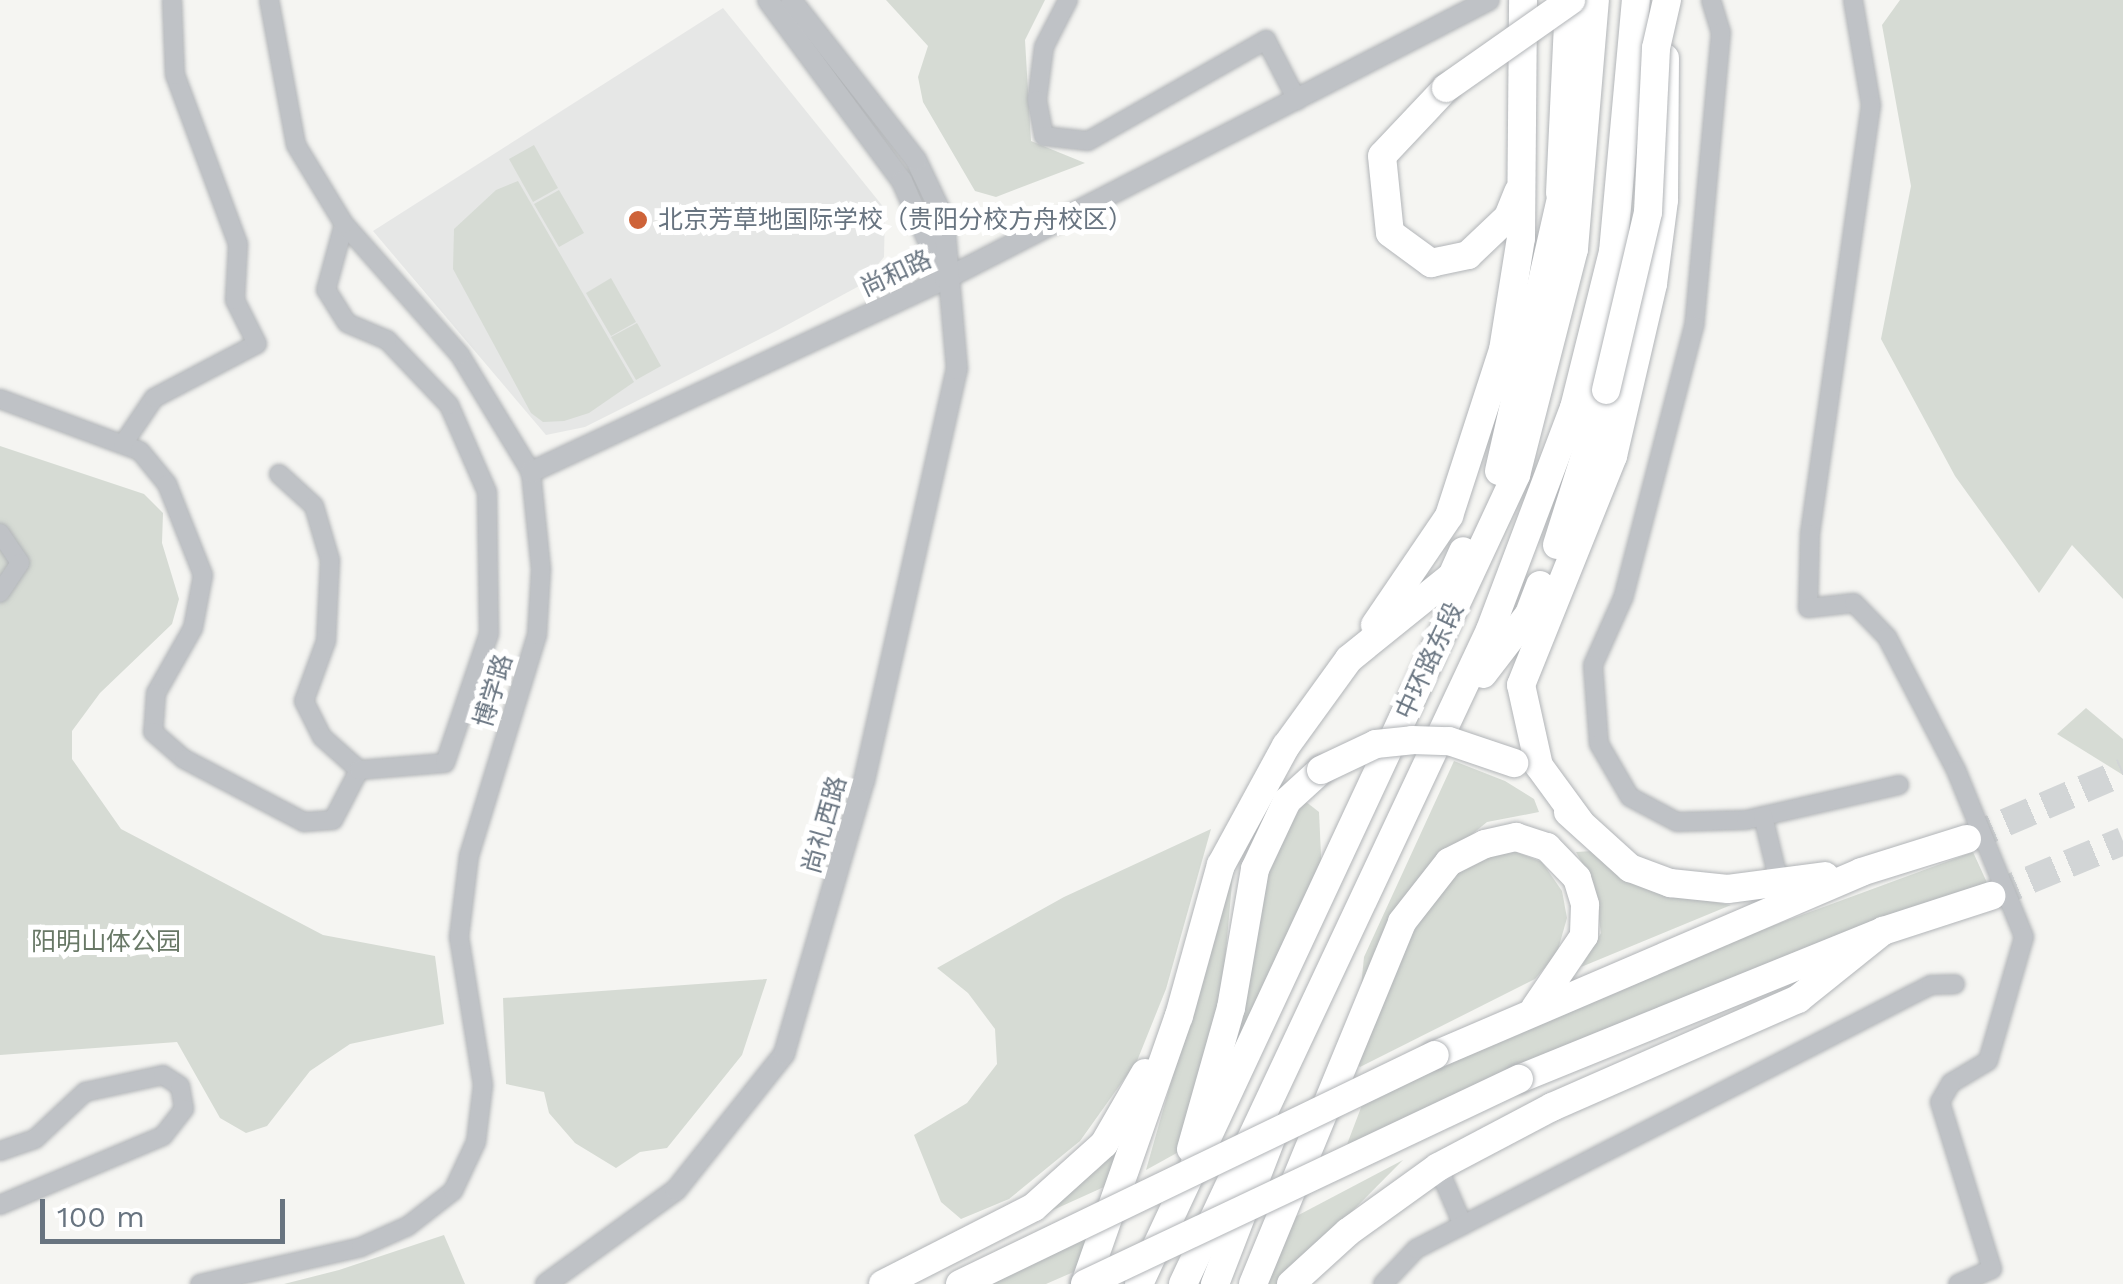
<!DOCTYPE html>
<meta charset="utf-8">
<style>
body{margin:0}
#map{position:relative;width:2123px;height:1284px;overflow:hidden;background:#f5f5f2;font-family:"Work Sans","Noto Sans SC",sans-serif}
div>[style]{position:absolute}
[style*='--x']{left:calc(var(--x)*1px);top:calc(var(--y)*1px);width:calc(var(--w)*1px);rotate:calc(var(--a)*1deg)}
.built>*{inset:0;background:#e6e7e6}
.green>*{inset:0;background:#d6dbd4}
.trunk-tunnel>*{height:28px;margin-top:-14px;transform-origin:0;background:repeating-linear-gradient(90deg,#d2d5d6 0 28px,transparent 0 42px)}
.roads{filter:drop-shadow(0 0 2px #b2b5b8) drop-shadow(0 0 2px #b2b5b8)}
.minor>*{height:18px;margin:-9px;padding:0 9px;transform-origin:9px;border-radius:9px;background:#bfc2c6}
.tertiary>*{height:20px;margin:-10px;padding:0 10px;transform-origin:10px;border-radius:10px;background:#bfc2c6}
.trunk>*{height:28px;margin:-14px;padding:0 14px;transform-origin:14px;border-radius:14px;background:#fff}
.bridges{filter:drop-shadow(0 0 2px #b2b5b8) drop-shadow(0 0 2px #b2b5b8)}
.trunk-bridge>*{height:28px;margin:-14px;padding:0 14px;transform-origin:14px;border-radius:14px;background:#fff}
.dots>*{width:28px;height:28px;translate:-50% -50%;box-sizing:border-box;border:5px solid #fff;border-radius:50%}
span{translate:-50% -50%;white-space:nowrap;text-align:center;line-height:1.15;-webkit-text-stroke:10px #fff;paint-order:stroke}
.poi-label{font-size:25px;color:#687480}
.left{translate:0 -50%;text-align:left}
.street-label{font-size:25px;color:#687480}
.park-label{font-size:25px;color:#687866}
.scale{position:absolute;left:40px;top:1199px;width:245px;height:45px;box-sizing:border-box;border:5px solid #687480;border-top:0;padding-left:12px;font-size:30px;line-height:35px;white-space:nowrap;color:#687480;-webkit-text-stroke:8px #fff;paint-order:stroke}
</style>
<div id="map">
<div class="built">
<i style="clip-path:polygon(723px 8px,885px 209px,884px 257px,861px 285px,776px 331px,585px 427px,546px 435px,373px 231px)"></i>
</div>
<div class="green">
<i style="clip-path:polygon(886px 0,1045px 0,1025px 40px,1031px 141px,1085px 163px,996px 197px,975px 191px,923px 102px,918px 77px,928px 46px)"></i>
<i style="clip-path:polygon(1900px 0,2123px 0,2123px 599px,2072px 545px,2039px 593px,1955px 476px,1881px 339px,1911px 186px,1882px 25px)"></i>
<i style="clip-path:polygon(534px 145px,558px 188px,533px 202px,509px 159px)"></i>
<i style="clip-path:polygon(518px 181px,634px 382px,589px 413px,564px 421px,543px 422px,531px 413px,453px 269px,454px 229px,496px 190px)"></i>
<i style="clip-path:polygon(559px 190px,584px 233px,559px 247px,534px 204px)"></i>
<i style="clip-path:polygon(611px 278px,636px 322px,611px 336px,586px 293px)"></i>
<i style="clip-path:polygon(637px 323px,661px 366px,636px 380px,611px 337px)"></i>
<i style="clip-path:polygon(0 446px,144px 494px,163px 513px,162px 543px,179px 599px,172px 624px,100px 693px,72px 731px,72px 759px,121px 829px,323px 935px,435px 956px,444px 1024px,350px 1044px,310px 1071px,267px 1126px,246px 1133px,220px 1118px,177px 1042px,0 1055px)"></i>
<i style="clip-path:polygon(2086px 708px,2123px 739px,2123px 775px,2057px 734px)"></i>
<i style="clip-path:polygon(1454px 761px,1505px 781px,1534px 799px,1539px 812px,1487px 822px,1442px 859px,1361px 987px,1364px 957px)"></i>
<i style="clip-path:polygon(1305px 801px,1319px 812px,1322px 877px,1233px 1058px,1263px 866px)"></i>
<i style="clip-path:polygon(1211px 829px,1166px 989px,1137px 1061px,1080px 1141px,1009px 1199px,961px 1219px,941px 1202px,914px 1135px,967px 1103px,997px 1064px,995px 1029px,968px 993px,937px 968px,1064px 897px)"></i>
<i style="clip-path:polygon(1509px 849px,1542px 862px,1562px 891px,1567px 918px,1557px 953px,1535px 979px,1360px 1067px,1356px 1062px,1392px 971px,1425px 911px,1462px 865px)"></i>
<i style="clip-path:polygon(1592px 851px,1681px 896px,1731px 905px,1581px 967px,1601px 933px,1594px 884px,1576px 852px)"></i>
<i style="clip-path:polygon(1973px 852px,1989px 887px,1641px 1014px,1346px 1147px,1362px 1105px,1506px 1036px,1707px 950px)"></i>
<i style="clip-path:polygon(1234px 860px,1219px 1030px,1184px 1149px,1146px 1170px)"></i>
<i style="clip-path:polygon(767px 979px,742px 1055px,667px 1148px,640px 1152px,616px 1168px,575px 1143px,549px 1113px,544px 1092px,506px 1084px,503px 998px)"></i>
<i style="clip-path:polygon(1135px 1125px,1115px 1182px,1031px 1220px,1099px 1168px)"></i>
<i style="clip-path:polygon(1403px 1160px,1280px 1284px,1266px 1284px,1291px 1219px)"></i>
<i style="clip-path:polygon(444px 1235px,465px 1284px,284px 1284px,339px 1270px)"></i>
<i style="clip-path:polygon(1090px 1236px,1085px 1267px,1046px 1284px,988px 1284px)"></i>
</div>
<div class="trunk-tunnel">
<i style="--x:1967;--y:839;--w:170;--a:-23.2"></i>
<i style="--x:1991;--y:896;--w:143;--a:-22.6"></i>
</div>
<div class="roads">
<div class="minor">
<i style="--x:1068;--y:0;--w:53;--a:117.1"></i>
<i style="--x:1044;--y:47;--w:53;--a:97.5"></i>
<i style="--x:1037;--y:100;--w:37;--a:79"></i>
<i style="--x:1044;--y:136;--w:44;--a:6.5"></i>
<i style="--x:1088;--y:141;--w:205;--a:-29.6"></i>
<i style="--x:1266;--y:40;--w:68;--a:62.7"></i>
<i style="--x:1711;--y:0;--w:34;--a:73"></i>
<i style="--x:1721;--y:32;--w:295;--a:95.2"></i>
<i style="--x:1694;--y:326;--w:281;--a:104.6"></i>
<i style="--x:1623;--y:598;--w:73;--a:114.1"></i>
<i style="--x:1593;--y:665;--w:79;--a:85.7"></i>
<i style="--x:1599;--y:744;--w:61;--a:59.7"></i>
<i style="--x:1630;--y:797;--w:53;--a:28"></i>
<i style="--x:1677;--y:822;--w:69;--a:-1.7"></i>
<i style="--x:1746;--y:820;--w:157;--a:-12.9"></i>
<i style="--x:1853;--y:0;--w:107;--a:80.3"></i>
<i style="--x:1871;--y:105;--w:433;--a:98.1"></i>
<i style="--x:1810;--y:534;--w:74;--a:91.5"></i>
<i style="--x:1808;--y:608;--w:46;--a:-6.2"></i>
<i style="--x:1854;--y:603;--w:47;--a:45.9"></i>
<i style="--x:1887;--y:637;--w:150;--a:62.6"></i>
<i style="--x:1956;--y:770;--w:180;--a:67.8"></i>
<i style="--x:2024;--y:937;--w:129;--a:106.2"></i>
<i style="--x:1988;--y:1061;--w:43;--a:149.3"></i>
<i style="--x:1951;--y:1083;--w:22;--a:120"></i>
<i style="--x:1940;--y:1102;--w:175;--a:72.7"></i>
<i style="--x:1992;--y:1269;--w:37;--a:156"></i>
<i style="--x:0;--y:399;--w:149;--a:20.4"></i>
<i style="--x:140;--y:451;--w:43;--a:50.7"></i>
<i style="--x:167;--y:484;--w:98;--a:68.4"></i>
<i style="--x:203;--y:575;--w:54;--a:100.7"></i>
<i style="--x:193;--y:628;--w:75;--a:119.6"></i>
<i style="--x:156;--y:693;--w:39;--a:94"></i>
<i style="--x:153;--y:732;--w:41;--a:41.1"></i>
<i style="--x:184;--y:759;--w:136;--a:27.7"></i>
<i style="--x:304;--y:822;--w:29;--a:-4"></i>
<i style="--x:333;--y:820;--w:56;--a:-62.5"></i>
<i style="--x:123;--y:444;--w:55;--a:-56"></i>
<i style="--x:154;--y:398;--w:116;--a:-27.7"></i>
<i style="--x:257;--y:344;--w:49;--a:-116.6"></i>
<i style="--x:235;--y:300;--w:56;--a:-86.9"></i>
<i style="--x:238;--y:244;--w:180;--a:-110.4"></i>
<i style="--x:175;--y:75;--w:75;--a:-92.3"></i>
<i style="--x:279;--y:474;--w:47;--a:42.4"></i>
<i style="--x:314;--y:506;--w:56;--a:73.5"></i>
<i style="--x:330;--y:560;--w:81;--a:92.8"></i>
<i style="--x:326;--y:641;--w:64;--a:110.1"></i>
<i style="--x:304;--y:701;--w:40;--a:63.4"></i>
<i style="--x:322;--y:737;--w:50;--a:41.7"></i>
<i style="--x:359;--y:770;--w:86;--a:-4.7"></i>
<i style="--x:445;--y:763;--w:136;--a:-71.2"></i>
<i style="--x:489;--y:634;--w:142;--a:-90.8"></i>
<i style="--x:487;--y:492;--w:95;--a:-113.6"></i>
<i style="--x:449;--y:405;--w:90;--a:-133.6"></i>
<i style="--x:387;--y:340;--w:43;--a:-157"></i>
<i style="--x:347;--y:323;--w:39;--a:-122"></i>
<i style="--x:326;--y:290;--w:68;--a:-74.7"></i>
<i style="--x:0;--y:533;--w:36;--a:56"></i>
<i style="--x:20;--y:563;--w:36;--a:124"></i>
<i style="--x:1763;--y:816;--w:68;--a:76.4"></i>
<i style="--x:0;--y:1151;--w:37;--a:-19"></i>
<i style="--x:35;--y:1139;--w:69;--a:-43.2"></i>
<i style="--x:85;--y:1092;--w:80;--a:-12.3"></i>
<i style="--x:163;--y:1075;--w:20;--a:33"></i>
<i style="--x:180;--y:1086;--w:23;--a:80"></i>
<i style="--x:184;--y:1109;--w:34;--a:128"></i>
<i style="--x:163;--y:1136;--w:177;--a:157.1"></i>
<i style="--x:1438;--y:1167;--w:63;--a:66.7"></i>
<i style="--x:200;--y:1284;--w:165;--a:-12.9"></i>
<i style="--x:361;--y:1247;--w:51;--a:-24.1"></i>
<i style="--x:408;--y:1226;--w:57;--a:-37.9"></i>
<i style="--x:453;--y:1191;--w:54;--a:-64.9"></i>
<i style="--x:476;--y:1142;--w:57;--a:-83"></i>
<i style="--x:483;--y:1085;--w:150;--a:-99.2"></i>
<i style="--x:459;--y:937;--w:82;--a:-83"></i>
<i style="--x:469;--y:856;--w:231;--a:-72.9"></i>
<i style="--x:537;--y:635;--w:66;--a:-86.5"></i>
<i style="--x:541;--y:569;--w:98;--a:-95.9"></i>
<i style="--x:531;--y:472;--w:137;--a:-121.3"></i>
<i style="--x:460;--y:355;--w:175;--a:-131.5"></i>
<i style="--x:344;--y:224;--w:92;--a:-121.3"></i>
<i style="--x:296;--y:145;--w:147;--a:-100.5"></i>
<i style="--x:1383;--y:1284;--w:48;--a:-46.7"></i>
<i style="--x:1416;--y:1249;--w:579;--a:-27.14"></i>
<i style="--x:1931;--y:985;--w:24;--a:-2"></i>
</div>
<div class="tertiary">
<i style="--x:768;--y:0;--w:225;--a:53.5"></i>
<i style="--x:902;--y:181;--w:95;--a:66.4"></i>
<i style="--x:531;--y:472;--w:457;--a:-25"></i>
<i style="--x:945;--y:279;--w:611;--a:-27.15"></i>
<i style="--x:546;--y:1284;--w:160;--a:-35.9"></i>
<i style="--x:676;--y:1190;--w:174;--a:-51.5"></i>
<i style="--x:784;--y:1054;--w:284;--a:-73.7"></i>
<i style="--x:864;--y:781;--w:422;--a:-77.3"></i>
<i style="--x:957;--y:369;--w:151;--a:-95"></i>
<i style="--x:944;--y:219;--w:65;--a:-115.4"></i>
<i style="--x:916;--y:160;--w:203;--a:-128"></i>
</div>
<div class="trunk">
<i style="--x:1446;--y:88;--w:93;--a:133.3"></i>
<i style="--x:1382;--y:156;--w:77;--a:84.1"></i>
<i style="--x:1390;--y:233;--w:51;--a:36.2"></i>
<i style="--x:1431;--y:263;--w:38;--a:-12"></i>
<i style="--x:1468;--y:255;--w:55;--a:-43.5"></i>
<i style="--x:1508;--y:217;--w:27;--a:-68"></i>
<i style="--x:1560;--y:193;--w:193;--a:-87.3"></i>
<i style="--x:1499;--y:471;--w:303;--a:-77.2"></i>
<i style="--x:1557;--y:545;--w:163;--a:-72.5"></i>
<i style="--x:1375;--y:625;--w:132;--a:-55.8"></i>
<i style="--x:1449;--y:516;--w:175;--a:-72"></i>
<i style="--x:1503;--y:350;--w:113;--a:-80.9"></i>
<i style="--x:1521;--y:238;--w:238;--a:-89.5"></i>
<i style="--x:1483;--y:674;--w:76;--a:-52.5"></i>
<i style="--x:1529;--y:614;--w:31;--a:-69"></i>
<i style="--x:1568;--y:812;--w:84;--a:42.1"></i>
<i style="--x:1630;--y:868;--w:43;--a:20.6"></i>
<i style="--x:1670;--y:883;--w:58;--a:5.9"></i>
<i style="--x:1728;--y:889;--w:98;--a:-7.6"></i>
<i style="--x:1580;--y:822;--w:69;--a:-126.2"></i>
<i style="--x:1539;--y:766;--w:83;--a:-102.5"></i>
<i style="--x:1521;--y:685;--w:247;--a:-68.1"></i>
<i style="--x:1613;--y:456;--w:177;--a:-76.9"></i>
<i style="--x:1653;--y:284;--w:85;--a:-82.5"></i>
<i style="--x:1664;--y:200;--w:142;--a:-89.6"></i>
<i style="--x:1435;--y:1055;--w:464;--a:-23.2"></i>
<i style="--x:1861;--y:872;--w:111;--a:-17.3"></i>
<i style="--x:1519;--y:1079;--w:393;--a:-22.1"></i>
<i style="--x:1883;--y:931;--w:114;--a:-18"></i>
<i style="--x:1191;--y:1149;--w:147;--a:-74.2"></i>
<i style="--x:1231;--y:1008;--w:141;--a:-80.2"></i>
<i style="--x:1255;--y:869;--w:75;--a:-64.8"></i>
<i style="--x:1287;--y:801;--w:46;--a:-42.4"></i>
<i style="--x:883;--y:1284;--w:169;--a:-27"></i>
<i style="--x:1034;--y:1207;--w:94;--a:-42"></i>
<i style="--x:1104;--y:1144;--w:82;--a:-60"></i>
<i style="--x:1085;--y:1284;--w:284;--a:-70.7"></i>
<i style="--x:1179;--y:1016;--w:157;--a:-74.5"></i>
<i style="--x:1221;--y:865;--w:136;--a:-61.4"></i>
<i style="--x:1286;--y:746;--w:107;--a:-54.1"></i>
<i style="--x:1349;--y:659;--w:132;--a:-38.9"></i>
<i style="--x:1452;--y:576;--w:27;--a:-66"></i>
<i style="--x:1139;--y:1284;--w:893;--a:-65.01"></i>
<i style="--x:1516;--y:475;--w:233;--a:-75.6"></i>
<i style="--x:1574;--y:249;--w:250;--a:-85.2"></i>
<i style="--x:1183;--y:1284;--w:722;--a:-64.85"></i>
<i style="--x:1490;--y:630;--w:237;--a:-69.3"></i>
<i style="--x:1574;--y:408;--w:161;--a:-76"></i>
<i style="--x:1613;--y:252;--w:253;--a:-84.8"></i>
<i style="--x:1215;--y:1284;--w:159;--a:-68.9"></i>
<i style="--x:1253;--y:1284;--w:391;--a:-67.6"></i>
<i style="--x:1402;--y:922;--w:76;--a:-51.9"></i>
<i style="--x:1449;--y:862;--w:40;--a:-26.6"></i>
<i style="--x:1485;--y:844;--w:32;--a:-13"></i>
<i style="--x:1516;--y:837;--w:33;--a:18"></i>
<i style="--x:1547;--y:847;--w:43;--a:45.9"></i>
<i style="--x:1577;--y:878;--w:28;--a:73"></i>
<i style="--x:1585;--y:905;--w:31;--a:92"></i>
<i style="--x:1584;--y:936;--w:87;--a:124.2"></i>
<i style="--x:1291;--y:1284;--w:77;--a:-42.4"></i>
<i style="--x:1348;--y:1232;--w:111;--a:-35.8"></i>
<i style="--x:1438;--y:1167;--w:129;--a:-27.8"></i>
<i style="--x:1552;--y:1107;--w:269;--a:-23.7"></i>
<i style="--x:1798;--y:999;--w:109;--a:-38.7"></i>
</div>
</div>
<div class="bridges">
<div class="trunk-bridge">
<i style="--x:1446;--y:88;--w:153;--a:-35.1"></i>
<i style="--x:1606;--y:390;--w:183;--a:-76.7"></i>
<i style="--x:1648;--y:212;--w:164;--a:-87.2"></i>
<i style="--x:1656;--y:48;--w:49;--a:-77.1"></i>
<i style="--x:1321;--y:770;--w:61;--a:-25.3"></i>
<i style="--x:1376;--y:744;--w:36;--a:-6"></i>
<i style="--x:1412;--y:740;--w:37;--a:2"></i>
<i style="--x:1449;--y:741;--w:69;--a:18.7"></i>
<i style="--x:960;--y:1284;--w:527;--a:-25.74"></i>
<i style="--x:1085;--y:1284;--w:480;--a:-25.3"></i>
</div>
</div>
<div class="dots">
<i style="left:638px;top:220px;background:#ce6339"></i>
</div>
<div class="poi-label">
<span class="left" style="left:658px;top:220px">北京芳草地国际学校（贵阳分校方舟校区）</span>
</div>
<div class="street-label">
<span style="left:896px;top:274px;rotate:-25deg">尚和路</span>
<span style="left:1430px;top:661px;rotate:-65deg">中环路东段</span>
<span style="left:494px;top:691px;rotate:-73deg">博学路</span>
<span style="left:825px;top:825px;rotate:-74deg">尚礼西路</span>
</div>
<div class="park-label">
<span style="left:106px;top:942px">阳明山体公园</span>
</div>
<div class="scale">100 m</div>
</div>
